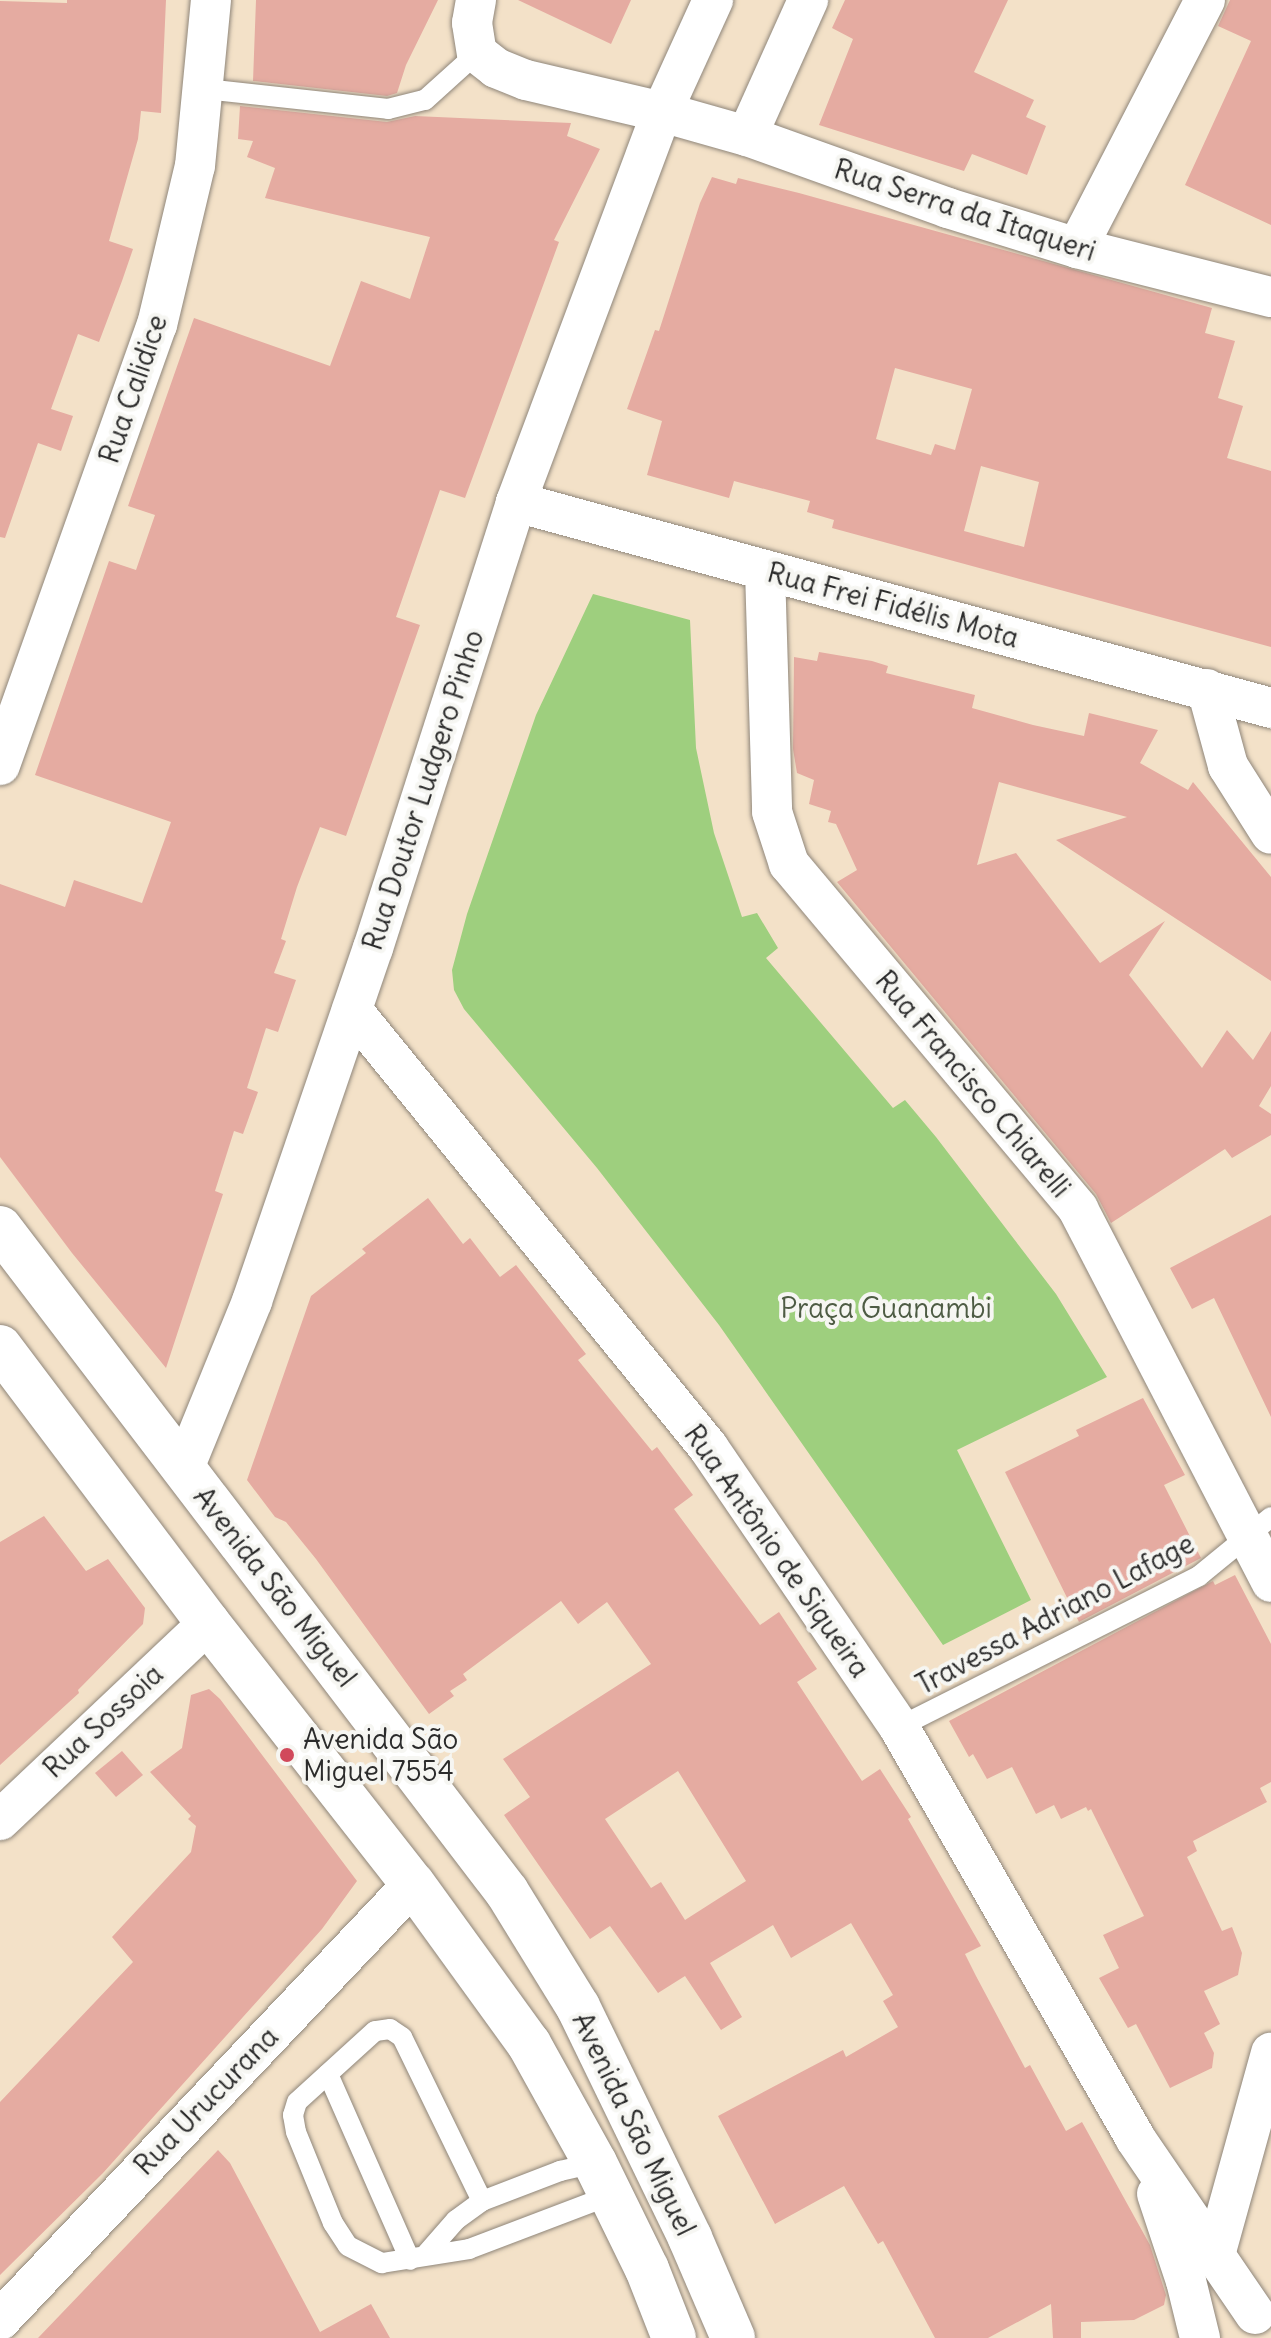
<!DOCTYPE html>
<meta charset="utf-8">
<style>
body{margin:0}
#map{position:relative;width:1271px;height:2338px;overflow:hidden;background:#f3e1c8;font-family:Delius,sans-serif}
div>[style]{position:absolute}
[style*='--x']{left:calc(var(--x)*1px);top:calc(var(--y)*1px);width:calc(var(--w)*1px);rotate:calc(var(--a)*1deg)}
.green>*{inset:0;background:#9ecf7e}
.building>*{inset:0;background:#e5aba1}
.roads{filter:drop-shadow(0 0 2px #8f867a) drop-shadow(0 0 2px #8f867a)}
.lane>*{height:20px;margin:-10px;padding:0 10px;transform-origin:10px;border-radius:10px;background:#fff}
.street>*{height:40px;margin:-20px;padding:0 20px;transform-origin:20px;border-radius:20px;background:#fff}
.primary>*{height:44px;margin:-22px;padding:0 22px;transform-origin:22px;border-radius:22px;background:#fff}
.dots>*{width:22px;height:22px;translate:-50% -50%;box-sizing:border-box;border:4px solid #f6f6f2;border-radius:50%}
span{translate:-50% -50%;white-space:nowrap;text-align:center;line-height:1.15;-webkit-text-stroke:8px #f6f6f2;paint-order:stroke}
.street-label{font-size:28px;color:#2b2b2b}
.park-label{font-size:28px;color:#4e5c44}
.poi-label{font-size:28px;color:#2b2b2b}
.left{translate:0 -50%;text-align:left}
</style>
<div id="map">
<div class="green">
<i style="clip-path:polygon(593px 594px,690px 620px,696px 748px,714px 833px,742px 917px,757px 913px,778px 948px,766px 958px,893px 1108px,905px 1100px,936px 1137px,1056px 1294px,1107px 1377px,957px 1450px,1031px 1600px,943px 1645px,719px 1325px,597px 1168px,464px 1009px,454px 990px,452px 970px,467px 914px,536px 715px)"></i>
</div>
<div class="building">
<i style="clip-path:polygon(67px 0,166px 0,161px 113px,141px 111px,138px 139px,109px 241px,133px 249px,122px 281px,99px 342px,78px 334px,51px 409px,73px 416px,61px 451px,38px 443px,5px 538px,0 537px,0 1px,67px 3px)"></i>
<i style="clip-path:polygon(256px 0,438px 0,406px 65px,397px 93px,387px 96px,253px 81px)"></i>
<i style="clip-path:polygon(518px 0,631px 0,611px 44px)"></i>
<i style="clip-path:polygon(845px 0,1008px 0,974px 72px,1034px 100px,1026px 117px,1046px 126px,1027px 175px,972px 154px,964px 171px,819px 125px,853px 39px,832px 28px)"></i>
<i style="clip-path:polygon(1230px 0,1271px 0,1271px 225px,1185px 185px,1251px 41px,1218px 26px)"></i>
<i style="clip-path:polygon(240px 106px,387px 122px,415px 116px,571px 123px,567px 136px,600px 149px,554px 240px,559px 242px,465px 498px,440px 490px,396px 617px,420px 625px,346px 836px,320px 827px,297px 887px,281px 939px,286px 941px,274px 973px,296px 980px,278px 1032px,266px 1028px,247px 1088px,258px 1092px,243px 1134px,234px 1131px,215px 1191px,223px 1194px,166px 1368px,72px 1253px,0 1157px,0 884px,65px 907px,74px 880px,142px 903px,171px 822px,35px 775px,109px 561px,136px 570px,155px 515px,128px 506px,194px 318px,330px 366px,361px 281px,410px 299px,430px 237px,265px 198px,275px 168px,247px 157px,253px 141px,238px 139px)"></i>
<i style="clip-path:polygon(evenodd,712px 177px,736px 184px,738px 178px,799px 193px,1212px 308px,1205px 333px,1235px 341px,1218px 398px,1243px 406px,1227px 458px,1271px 471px,1271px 647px,832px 528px,834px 520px,807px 512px,810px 501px,734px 481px,729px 498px,647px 475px,662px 421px,627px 409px,655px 330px,659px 331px,700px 203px,712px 177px,895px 368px,972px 389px,955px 450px,935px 444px,931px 455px,876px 439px,895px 368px,712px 177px,981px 466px,1039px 482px,1024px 547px,964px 531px,981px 466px)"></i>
<i style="clip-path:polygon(819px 652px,872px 661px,888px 666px,886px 673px,975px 695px,972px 708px,1033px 725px,1084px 736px,1089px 713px,1158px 730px,1140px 763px,1188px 790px,1193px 782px,1271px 877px,1271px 981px,1056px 840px,1127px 817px,999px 782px,977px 865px,1016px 853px,1100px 963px,1165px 921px,1129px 975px,1202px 1068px,1227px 1030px,1253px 1060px,1271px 1031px,1271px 1086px,1259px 1106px,1271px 1114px,1271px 1135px,1232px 1158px,1225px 1149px,1111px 1223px,1096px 1194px,837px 882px,857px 870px,836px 824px,828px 822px,831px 811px,809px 804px,814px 780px,797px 773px,793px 749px,794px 657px,817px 661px)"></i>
<i style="clip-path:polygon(evenodd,428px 1198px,463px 1244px,470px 1238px,500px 1277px,516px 1265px,586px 1354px,578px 1360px,652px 1451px,657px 1447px,693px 1495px,674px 1509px,760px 1625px,779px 1612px,817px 1669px,797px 1682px,862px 1781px,880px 1769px,911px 1817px,908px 1819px,981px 1946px,965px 1954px,976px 1976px,1025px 2068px,1030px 2065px,1066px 2131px,1082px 2122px,1150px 2245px,1166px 2295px,1164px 2305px,1134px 2320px,1081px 2322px,1081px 2338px,1053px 2338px,1051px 2304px,988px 2338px,935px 2338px,883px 2241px,878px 2244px,844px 2186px,775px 2224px,718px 2116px,843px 2050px,846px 2057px,898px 2027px,883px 2001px,893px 1995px,851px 1923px,791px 1958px,773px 1925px,710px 1963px,742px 2017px,721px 2030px,685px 1976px,658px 1993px,610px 1926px,590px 1939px,504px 1815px,530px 1797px,503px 1759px,651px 1664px,607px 1602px,578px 1624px,561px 1601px,463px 1674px,467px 1680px,450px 1691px,454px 1696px,429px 1714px,316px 1559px,286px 1522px,275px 1517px,247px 1480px,311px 1296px,366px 1253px,362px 1249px,428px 1198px,678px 1771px,746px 1881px,685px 1920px,661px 1882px,651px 1888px,605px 1819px,678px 1771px)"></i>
<i style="clip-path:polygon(1271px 1215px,1271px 1417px,1214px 1298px,1192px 1309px,1170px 1268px)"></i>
<i style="clip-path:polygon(1143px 1398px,1185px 1475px,1164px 1485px,1201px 1558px,1079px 1622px,1005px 1472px,1079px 1436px,1076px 1430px)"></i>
<i style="clip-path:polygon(44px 1516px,86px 1571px,108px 1559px,145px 1608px,143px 1624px,78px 1690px,79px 1693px,0 1765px,0 1542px)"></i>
<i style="clip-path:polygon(1235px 1575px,1271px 1644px,1271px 1782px,1260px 1788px,1267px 1802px,1193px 1841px,1197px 1851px,1187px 1857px,1222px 1931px,1232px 1927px,1242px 1953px,1238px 1975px,1204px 1991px,1220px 2024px,1204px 2033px,1214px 2053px,1212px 2068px,1170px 2088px,1136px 2024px,1128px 2028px,1099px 1978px,1119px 1968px,1103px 1935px,1144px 1916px,1091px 1809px,1088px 1811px,1086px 1807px,1061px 1819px,1054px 1805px,1036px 1814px,1012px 1767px,987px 1779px,973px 1754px,969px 1757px,949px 1721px,1213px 1581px,1215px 1585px)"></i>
<i style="clip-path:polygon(209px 1689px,220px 1699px,357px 1881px,322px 1929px,103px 2173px,0 2275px,0 2102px,133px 1962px,112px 1937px,191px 1852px,196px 1826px,188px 1819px,191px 1816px,150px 1772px,182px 1748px,191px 1695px)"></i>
<i style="clip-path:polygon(122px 1751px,143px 1775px,116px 1797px,95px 1773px)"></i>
<i style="clip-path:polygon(218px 2150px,230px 2163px,320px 2332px,371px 2304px,390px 2338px,38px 2338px)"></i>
</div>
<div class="roads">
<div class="lane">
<i style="--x:205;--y:89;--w:184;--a:6.2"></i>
<i style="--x:388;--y:109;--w:38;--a:-14"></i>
<i style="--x:425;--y:100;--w:70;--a:-42.1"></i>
<i style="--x:899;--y:1727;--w:336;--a:-26.7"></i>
<i style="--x:1199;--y:1576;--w:93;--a:-39.3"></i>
<i style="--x:328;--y:2074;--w:203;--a:66.2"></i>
<i style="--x:482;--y:2201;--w:182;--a:-116"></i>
<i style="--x:402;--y:2037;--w:14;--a:-146"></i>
<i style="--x:390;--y:2029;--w:15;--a:172"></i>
<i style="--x:375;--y:2031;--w:105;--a:137.7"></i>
<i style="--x:297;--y:2102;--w:14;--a:107"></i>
<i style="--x:293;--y:2115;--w:17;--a:80"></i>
<i style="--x:296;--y:2132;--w:98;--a:67.9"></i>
<i style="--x:333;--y:2223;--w:27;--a:57"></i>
<i style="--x:348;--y:2246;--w:38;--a:27"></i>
<i style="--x:382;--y:2263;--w:88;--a:-9.1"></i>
<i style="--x:469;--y:2249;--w:152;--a:-20.8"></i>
<i style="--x:427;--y:2253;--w:44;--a:-48.7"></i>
<i style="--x:456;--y:2220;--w:32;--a:-36"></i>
<i style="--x:482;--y:2201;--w:84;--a:-21"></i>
<i style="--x:560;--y:2171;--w:36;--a:-13"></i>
</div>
<div class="street">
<i style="--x:476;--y:0;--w:23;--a:100"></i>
<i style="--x:472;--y:23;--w:30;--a:81"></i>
<i style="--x:477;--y:53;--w:24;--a:38"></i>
<i style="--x:496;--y:68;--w:32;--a:22"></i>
<i style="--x:526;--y:80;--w:140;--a:13.2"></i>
<i style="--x:662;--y:112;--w:88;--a:15.8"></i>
<i style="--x:747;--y:136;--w:214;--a:19.7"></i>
<i style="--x:948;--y:208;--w:135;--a:17.2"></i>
<i style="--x:1077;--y:248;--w:200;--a:14.2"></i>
<i style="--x:747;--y:136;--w:149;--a:-65.8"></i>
<i style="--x:1077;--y:248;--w:279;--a:-62.7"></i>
<i style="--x:516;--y:502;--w:783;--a:15.26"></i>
<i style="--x:765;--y:570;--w:242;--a:88.3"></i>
<i style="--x:772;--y:812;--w:55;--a:71.9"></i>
<i style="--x:789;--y:864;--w:450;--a:50"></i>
<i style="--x:1078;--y:1209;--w:420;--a:62.6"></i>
<i style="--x:1207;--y:689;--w:80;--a:74.7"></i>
<i style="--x:1228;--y:766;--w:80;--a:57.7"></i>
<i style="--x:0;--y:765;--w:467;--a:-70.4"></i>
<i style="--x:157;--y:325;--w:163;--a:-76.6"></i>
<i style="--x:195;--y:166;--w:167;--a:-84.5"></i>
<i style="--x:352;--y:1010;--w:564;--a:50.83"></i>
<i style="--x:708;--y:1447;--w:339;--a:55.7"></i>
<i style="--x:899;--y:1727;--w:474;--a:60.1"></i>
<i style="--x:1135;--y:2138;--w:213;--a:55.7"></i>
<i style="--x:184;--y:1468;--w:180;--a:-67.8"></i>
<i style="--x:252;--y:1301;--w:373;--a:-71.1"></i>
<i style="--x:373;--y:948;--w:468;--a:-72.2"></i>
<i style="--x:516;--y:502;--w:416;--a:-69.5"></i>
<i style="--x:662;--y:112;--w:123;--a:-65.5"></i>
<i style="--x:0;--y:1820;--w:286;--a:-43.4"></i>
<i style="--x:1157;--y:2194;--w:92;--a:71.6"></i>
<i style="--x:1186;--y:2281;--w:59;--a:76.2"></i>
<i style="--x:1215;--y:2255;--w:210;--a:-74.5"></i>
<i style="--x:0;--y:2320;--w:601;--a:-46.55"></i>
</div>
<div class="primary">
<i style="--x:0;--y:1228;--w:835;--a:52.64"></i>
<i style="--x:507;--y:1892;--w:135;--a:58.3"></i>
<i style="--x:578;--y:2007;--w:257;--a:64.1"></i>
<i style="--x:690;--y:2238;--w:109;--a:66.7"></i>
<i style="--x:0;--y:1347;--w:346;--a:53"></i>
<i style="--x:208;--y:1623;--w:332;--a:51.9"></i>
<i style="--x:413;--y:1884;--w:198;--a:54.1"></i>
<i style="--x:529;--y:2044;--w:136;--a:61"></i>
<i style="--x:595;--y:2163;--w:118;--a:63.9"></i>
<i style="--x:647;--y:2269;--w:74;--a:68.6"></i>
</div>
</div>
<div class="dots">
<i style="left:287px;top:1755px;background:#d1495b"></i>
</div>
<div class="street-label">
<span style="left:965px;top:210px;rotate:18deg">Rua Serra da Itaqueri</span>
<span style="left:133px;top:389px;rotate:-71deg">Rua Calidice</span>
<span style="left:893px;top:605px;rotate:15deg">Rua Frei Fidélis Mota</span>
<span style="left:423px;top:790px;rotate:-72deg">Rua Doutor Ludgero Pinho</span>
<span style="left:973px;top:1084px;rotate:50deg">Rua Francisco Chiarelli</span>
<span style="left:777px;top:1551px;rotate:55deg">Rua Antônio de Siqueira</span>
<span style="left:275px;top:1587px;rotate:52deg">Avenida São Miguel</span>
<span style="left:1055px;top:1614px;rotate:-28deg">Travessa Adriano Lafage</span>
<span style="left:103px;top:1721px;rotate:-43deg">Rua Sossoia</span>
<span style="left:206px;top:2101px;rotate:-46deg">Rua Urucurana</span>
<span style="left:634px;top:2124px;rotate:64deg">Avenida São Miguel</span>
</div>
<div class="park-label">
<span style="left:886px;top:1308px">Praça Guanambi</span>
</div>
<div class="poi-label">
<span class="left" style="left:303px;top:1755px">Avenida São<br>Miguel 7554</span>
</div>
</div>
